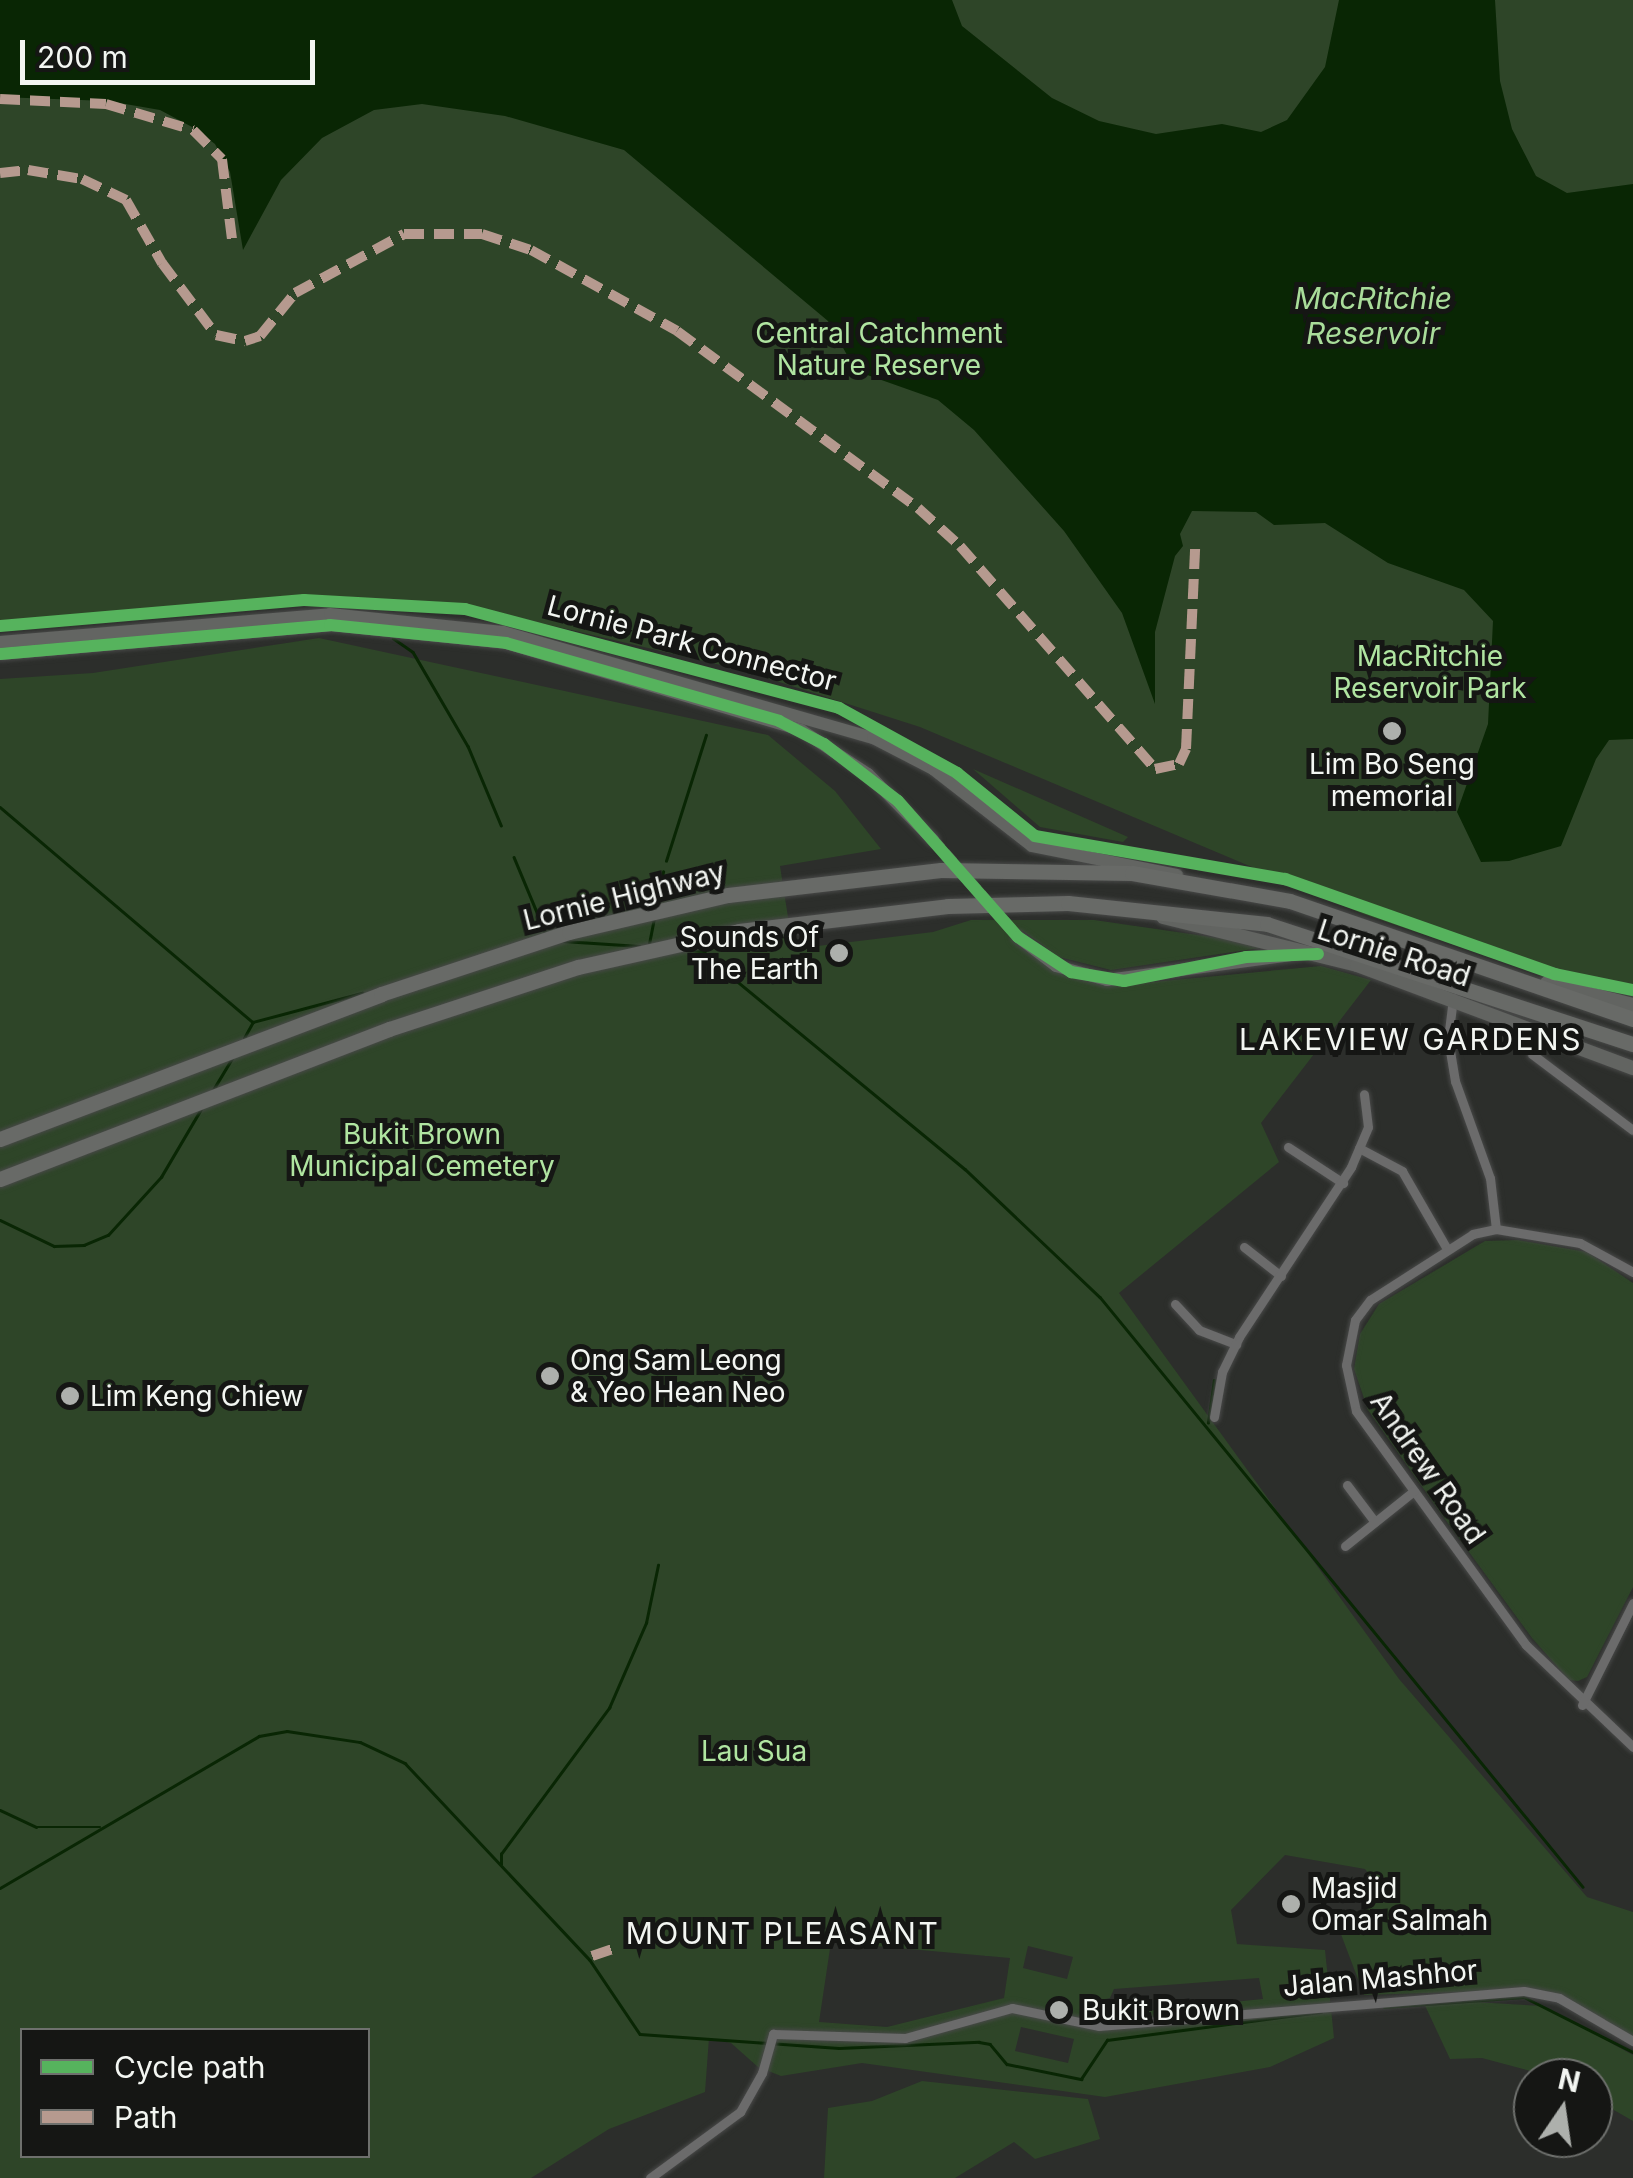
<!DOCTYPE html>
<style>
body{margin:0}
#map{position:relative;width:1633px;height:2178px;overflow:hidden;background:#2c2e2b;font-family:Inter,sans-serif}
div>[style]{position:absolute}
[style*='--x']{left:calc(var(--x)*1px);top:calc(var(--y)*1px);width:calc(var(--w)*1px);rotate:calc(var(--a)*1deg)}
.green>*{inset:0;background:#2e4528}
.water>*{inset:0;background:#092604}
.stream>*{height:2.5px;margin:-1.25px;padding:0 1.25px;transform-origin:1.25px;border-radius:1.25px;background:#092604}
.secondary-tunnel>*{height:12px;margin-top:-6px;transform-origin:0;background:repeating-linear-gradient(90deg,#4a4c49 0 12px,transparent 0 18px)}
.roads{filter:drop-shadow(0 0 2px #484948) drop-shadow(0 0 2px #484948)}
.street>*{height:9px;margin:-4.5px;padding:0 4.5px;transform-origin:4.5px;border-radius:4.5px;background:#6b6b6b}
.secondary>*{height:12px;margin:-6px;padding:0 6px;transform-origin:6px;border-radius:6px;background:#636562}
.primary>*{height:14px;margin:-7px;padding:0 7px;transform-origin:7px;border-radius:7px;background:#626461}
.highway>*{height:15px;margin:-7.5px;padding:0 7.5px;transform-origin:7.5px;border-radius:7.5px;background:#686a67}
.quiet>*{height:10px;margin-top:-5px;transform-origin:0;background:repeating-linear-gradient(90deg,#b69a8f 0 20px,transparent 0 30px)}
.cycleway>*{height:12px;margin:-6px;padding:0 6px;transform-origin:6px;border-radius:6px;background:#56b35d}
.dots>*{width:28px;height:28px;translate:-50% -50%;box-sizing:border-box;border:5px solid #151614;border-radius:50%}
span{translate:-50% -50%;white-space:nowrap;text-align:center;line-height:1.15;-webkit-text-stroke:10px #151614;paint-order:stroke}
.park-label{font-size:28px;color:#b0e5a1}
.street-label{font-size:28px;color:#f3f6f2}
.poi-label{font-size:28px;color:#f3f6f2}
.right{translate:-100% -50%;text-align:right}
.left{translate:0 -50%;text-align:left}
.water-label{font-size:30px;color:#a9dd9a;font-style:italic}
.neighbourhood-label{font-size:30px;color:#f3f6f2;letter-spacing:2.5px}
.legend{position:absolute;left:20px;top:2028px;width:350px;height:130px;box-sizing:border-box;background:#151614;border:2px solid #6e706d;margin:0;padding:12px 18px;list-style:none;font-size:30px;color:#f3f6f2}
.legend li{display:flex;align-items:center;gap:20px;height:50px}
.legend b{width:50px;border:2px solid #6e706d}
.north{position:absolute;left:1513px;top:2058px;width:100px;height:100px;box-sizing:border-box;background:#151614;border:2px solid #6e706d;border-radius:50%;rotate:13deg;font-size:28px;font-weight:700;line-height:40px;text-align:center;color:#f3f6f2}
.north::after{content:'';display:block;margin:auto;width:35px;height:45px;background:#adb0ac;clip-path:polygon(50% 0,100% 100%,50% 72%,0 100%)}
.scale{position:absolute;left:20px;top:40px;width:295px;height:45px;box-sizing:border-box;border:5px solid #f3f6f2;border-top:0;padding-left:12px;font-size:30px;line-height:35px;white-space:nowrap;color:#f3f6f2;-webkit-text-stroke:8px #151614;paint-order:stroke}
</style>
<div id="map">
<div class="green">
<i style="clip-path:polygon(0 0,1633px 0,1633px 986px,1612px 991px,1531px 971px,1363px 914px,920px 727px,742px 670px,477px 608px,338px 596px,0 624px)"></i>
<i style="clip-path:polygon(evenodd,319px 638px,768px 735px,835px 791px,881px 849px,780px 866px,793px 949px,933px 932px,971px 920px,1094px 920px,1273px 946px,1111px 970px,1059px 957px,1023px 931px,1013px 941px,1055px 971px,1110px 986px,1321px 966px,1371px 980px,1261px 1123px,1279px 1162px,1119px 1293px,1399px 1679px,1587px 1897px,1633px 1912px,1633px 2040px,1564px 2000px,1525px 1990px,1364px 1995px,1339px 1929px,1383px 1893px,1365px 1869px,1285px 1855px,1231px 1910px,1237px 1944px,1325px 1950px,1334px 2038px,1270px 2067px,1105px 2097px,862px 2063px,781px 2076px,758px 2067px,731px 2043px,709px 2038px,705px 2092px,609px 2129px,531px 2178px,0 2178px,0 679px,93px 673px,319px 638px,831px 1942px,1010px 1958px,1004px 1998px,887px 2027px,819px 2022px,831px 1942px,319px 638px,1028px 1946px,1073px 1957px,1067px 1979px,1023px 1968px,1028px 1946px,319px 638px,1259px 1978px,1263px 1999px,1094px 2016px,1096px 2001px,1110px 1998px,1114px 1989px,1259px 1978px,319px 638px,1021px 2027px,1074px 2039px,1068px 2063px,1015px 2051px,1021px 2027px,319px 638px,22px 2030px,368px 2030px,368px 2156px,22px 2156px,22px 2030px)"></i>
<i style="clip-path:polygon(973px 769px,1128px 837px,1123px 842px,1040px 827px)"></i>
<i style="clip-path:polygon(1518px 1240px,1587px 1252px,1633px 1283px,1633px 1587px,1587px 1677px,1578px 1681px,1569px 1680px,1532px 1638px,1447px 1522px,1368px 1410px,1354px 1369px,1360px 1334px,1379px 1304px,1485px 1241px)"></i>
<i style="clip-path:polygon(1422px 1999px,1543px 2006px,1633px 2055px,1633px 2121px,1593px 2098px,1593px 2078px,1557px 2078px,1482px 2058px,1450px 2059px)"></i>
<i style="clip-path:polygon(922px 2081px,1088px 2099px,1100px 2139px,1035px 2159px,1014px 2142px,955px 2178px,824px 2178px,828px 2108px,872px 2101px)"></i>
</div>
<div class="water">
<i style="clip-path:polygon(0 0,952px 0,962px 26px,1052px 98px,1099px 121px,1156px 134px,1222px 124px,1261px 132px,1287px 120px,1325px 67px,1339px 0,1495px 0,1500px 81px,1512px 129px,1536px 176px,1567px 193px,1633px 184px,1633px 739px,1609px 740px,1596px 759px,1561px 846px,1509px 861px,1481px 862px,1457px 812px,1488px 724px,1493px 621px,1464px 590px,1388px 563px,1325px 523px,1274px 525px,1256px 512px,1192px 511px,1180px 534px,1183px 546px,1175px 556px,1155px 632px,1155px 704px,1122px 613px,1064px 531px,974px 430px,938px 400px,856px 371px,828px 321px,624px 150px,505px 116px,422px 104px,374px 110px,322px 138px,281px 180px,243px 250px,230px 172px,215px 144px,194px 128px,160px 110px,108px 101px,0 97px)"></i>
</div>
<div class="stream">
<i style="--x:393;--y:638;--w:24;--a:35"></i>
<i style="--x:413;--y:652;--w:109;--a:59.7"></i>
<i style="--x:468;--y:746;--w:86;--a:67.3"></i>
<i style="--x:0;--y:807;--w:332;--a:40.4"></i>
<i style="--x:514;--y:857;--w:83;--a:67.4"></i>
<i style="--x:666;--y:861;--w:132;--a:-72.4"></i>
<i style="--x:656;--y:905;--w:34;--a:-78"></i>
<i style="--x:563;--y:941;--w:76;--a:3.8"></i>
<i style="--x:649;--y:944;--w:26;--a:-79"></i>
<i style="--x:687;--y:950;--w:18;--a:3"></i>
<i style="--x:738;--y:982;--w:294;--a:39.5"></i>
<i style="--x:965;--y:1169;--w:186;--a:43.5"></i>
<i style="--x:1100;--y:1297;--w:762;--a:50.69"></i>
<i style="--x:244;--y:1038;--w:18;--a:-61"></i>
<i style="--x:253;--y:1022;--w:113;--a:-14.9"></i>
<i style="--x:213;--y:1090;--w:37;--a:-59"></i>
<i style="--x:0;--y:1220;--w:60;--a:25.7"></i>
<i style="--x:54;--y:1246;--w:30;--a:-2"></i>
<i style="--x:84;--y:1245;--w:26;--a:-23"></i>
<i style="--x:108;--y:1235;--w:79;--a:-47.6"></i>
<i style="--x:161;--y:1177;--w:79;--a:-59.5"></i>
<i style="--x:1208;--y:1423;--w:43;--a:-82.1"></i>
<i style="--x:0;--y:1810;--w:40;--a:25"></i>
<i style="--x:36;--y:1827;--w:64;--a:0"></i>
<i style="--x:501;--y:1864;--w:10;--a:-90"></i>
<i style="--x:501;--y:1854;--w:182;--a:-53.5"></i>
<i style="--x:609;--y:1708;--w:93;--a:-66.5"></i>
<i style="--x:646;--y:1623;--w:59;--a:-78.3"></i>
<i style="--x:0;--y:1888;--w:300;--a:-30.4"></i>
<i style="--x:259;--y:1736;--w:28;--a:-10"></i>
<i style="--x:287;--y:1731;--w:74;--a:8.6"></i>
<i style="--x:360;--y:1742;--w:50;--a:25"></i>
<i style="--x:405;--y:1763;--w:270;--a:46.8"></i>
<i style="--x:590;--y:1960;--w:89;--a:56"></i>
<i style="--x:640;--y:2034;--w:199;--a:4"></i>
<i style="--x:839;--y:2048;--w:140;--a:-2.5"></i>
<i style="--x:979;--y:2042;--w:11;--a:10"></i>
<i style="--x:990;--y:2044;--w:26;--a:50"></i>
<i style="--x:1007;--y:2064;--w:76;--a:11.5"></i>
<i style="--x:1081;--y:2079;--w:47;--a:-56.3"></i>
<i style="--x:1107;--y:2040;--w:216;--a:-7.5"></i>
<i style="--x:1384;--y:2007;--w:140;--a:-4.1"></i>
<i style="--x:1524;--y:1997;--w:122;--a:26.8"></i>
</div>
<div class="secondary-tunnel">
<i style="--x:933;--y:840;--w:129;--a:48.8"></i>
</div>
<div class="roads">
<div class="street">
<i style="--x:1453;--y:998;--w:41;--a:97"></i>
<i style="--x:1448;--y:1039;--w:43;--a:80.5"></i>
<i style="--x:1455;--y:1081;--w:103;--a:70.2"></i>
<i style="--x:1490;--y:1178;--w:51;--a:83.3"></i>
<i style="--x:1532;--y:1054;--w:126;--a:37"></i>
<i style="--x:1288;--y:1147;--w:66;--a:33.2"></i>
<i style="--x:1359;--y:1148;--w:49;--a:28.1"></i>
<i style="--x:1402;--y:1171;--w:90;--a:60"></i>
<i style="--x:1244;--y:1247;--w:47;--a:38.1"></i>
<i style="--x:1633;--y:1272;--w:60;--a:-151.3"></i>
<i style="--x:1580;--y:1243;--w:85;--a:-170.5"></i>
<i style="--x:1496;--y:1229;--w:24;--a:168"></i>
<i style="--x:1473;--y:1234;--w:122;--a:147.3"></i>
<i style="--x:1370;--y:1300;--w:25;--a:127"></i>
<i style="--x:1355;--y:1320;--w:46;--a:101.3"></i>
<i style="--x:1346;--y:1365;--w:47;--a:77.7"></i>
<i style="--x:1356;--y:1411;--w:289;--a:54"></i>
<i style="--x:1526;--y:1645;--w:148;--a:43.6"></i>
<i style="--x:1175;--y:1304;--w:35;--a:47"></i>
<i style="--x:1199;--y:1330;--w:40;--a:21"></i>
<i style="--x:1214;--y:1417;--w:46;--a:-79.9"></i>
<i style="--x:1222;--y:1372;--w:39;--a:-64"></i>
<i style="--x:1239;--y:1337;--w:204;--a:-56.6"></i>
<i style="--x:1351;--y:1167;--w:43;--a:-67"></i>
<i style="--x:1368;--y:1127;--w:33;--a:-97"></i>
<i style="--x:1347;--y:1485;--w:46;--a:52.9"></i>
<i style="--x:1345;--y:1546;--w:88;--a:-38.6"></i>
<i style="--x:1582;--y:1705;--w:114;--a:-63.4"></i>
<i style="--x:650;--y:2178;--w:112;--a:-36.3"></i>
<i style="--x:740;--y:2112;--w:45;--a:-60.6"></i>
<i style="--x:762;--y:2073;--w:41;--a:-74.2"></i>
<i style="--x:773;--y:2034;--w:132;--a:1.7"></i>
<i style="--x:905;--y:2038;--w:111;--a:-15.7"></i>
<i style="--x:1012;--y:2008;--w:89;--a:11.7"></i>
<i style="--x:1099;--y:2026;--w:426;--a:-4.7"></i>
<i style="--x:1524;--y:1991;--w:36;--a:11"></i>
<i style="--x:1559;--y:1998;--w:86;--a:30.2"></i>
</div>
<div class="secondary">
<i style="--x:0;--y:642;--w:331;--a:-4.8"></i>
<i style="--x:330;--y:614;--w:174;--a:5.9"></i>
<i style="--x:503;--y:632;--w:385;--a:16"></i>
<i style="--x:873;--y:738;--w:68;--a:27.3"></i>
<i style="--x:933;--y:769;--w:125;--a:37.9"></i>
<i style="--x:1032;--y:846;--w:148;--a:11.3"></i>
<i style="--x:0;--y:654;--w:331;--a:-5"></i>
<i style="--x:330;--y:625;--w:177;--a:5.8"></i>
<i style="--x:506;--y:643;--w:308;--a:16.4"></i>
<i style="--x:801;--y:730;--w:80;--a:33.3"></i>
<i style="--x:868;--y:774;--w:93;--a:45.4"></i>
<i style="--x:1018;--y:937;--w:48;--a:37.3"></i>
<i style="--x:1056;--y:966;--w:53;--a:15.4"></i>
<i style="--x:1107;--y:980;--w:195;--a:-7.7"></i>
</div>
<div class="primary">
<i style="--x:1163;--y:917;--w:200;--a:13.9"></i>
<i style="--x:1357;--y:965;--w:295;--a:20.5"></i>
<i style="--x:1547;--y:983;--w:89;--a:14.3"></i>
</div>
<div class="highway">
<i style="--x:0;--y:1139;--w:408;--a:-20.8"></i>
<i style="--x:381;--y:994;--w:198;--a:-18.3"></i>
<i style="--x:569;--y:932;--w:163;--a:-13.1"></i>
<i style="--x:728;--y:895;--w:214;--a:-6.7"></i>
<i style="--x:941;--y:870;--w:191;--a:0.9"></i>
<i style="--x:1132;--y:873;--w:160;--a:10"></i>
<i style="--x:1290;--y:901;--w:363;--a:19"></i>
<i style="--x:0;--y:1179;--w:417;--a:-21.1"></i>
<i style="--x:389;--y:1029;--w:199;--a:-18.2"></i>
<i style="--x:578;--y:967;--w:165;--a:-12.6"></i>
<i style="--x:739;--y:931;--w:210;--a:-6.8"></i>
<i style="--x:948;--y:906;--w:120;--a:-1.4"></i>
<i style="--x:1068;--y:903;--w:200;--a:6"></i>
<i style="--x:1267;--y:924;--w:385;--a:18.2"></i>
</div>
</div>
<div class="quiet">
<i style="--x:0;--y:99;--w:106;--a:2.7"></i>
<i style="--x:106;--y:104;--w:91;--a:16.6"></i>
<i style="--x:193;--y:130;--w:41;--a:45"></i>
<i style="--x:222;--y:159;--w:89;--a:82.9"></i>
<i style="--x:0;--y:173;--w:28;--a:-6"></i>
<i style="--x:28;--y:170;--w:55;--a:9.5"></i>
<i style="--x:82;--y:179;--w:49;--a:25.5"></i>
<i style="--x:126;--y:200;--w:73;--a:60.3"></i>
<i style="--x:162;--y:263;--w:90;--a:53.1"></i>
<i style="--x:216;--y:335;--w:30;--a:12"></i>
<i style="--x:245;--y:341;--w:16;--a:-18"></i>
<i style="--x:260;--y:336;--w:55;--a:-50.9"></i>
<i style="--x:295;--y:293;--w:124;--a:-28.4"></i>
<i style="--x:404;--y:234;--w:78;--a:0"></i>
<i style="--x:482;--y:234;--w:52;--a:18.1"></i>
<i style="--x:531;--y:250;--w:167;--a:29"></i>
<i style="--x:677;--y:331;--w:299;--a:36.3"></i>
<i style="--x:918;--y:508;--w:57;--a:42.1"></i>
<i style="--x:960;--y:546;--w:296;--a:48.8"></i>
<i style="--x:1155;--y:769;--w:25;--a:-12"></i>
<i style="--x:1179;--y:764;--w:17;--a:-65"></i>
<i style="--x:1186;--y:749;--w:201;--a:-87.4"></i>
<i style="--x:592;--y:1956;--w:21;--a:-19"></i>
</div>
<div class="cycleway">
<i style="--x:0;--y:626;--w:305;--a:-4.9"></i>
<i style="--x:304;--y:600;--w:161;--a:3.2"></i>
<i style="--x:465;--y:609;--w:387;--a:14.8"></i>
<i style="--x:839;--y:708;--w:135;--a:28.8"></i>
<i style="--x:957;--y:773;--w:100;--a:38.9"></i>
<i style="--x:1035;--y:836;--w:254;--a:9.8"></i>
<i style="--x:1285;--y:879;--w:286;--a:19.4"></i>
<i style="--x:1555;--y:974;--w:80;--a:11.6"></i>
<i style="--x:0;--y:654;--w:331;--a:-5"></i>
<i style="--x:330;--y:625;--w:177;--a:5.8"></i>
<i style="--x:506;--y:643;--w:284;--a:15.9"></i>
<i style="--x:779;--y:721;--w:51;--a:27.1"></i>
<i style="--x:824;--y:744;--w:93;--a:37.6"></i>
<i style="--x:898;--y:801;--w:181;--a:48.6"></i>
<i style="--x:1018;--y:937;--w:64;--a:33.4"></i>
<i style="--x:1071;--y:972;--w:54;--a:9.6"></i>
<i style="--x:1124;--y:981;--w:124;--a:-11.1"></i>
<i style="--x:1246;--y:957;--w:72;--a:-2.4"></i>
</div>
<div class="dots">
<i style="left:1392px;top:731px;background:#adb0ac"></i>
<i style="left:839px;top:953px;background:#adb0ac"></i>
<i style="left:550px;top:1376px;background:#adb0ac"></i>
<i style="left:70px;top:1396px;background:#adb0ac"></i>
<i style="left:1291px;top:1904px;background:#adb0ac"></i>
<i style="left:1059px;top:2010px;background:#adb0ac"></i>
</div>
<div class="park-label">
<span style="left:879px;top:349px">Central Catchment<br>Nature Reserve</span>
<span style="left:1430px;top:672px">MacRitchie<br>Reservoir Park</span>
<span style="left:422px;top:1150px">Bukit Brown<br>Municipal Cemetery</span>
<span style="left:754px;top:1751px">Lau Sua</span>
</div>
<div class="street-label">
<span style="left:692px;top:643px;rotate:15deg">Lornie Park Connector</span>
<span style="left:624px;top:896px;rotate:-14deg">Lornie Highway</span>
<span style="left:1394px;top:953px;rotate:18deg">Lornie Road</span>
<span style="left:1428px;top:1468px;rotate:55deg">Andrew Road</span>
<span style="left:1380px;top:1978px;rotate:-5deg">Jalan Mashhor</span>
</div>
<div class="poi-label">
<span style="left:1392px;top:780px">Lim Bo Seng<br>memorial</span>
<span class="right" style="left:819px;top:953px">Sounds Of<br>The Earth</span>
<span class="left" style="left:570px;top:1376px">Ong Sam Leong<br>&amp; Yeo Hean Neo</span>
<span class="left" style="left:90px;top:1396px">Lim Keng Chiew</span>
<span class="left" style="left:1311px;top:1904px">Masjid<br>Omar Salmah</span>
<span class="left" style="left:1082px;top:2010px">Bukit Brown</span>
</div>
<div class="water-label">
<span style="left:1373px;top:315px">MacRitchie<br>Reservoir</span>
</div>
<div class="neighbourhood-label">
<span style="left:1411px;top:1039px">LAKEVIEW GARDENS</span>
<span style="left:783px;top:1933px">MOUNT PLEASANT</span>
</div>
<ul class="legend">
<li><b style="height:12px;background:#56b35d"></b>Cycle path</li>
<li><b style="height:12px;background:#b69a8f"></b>Path</li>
</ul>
<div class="north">N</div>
<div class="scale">200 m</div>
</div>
